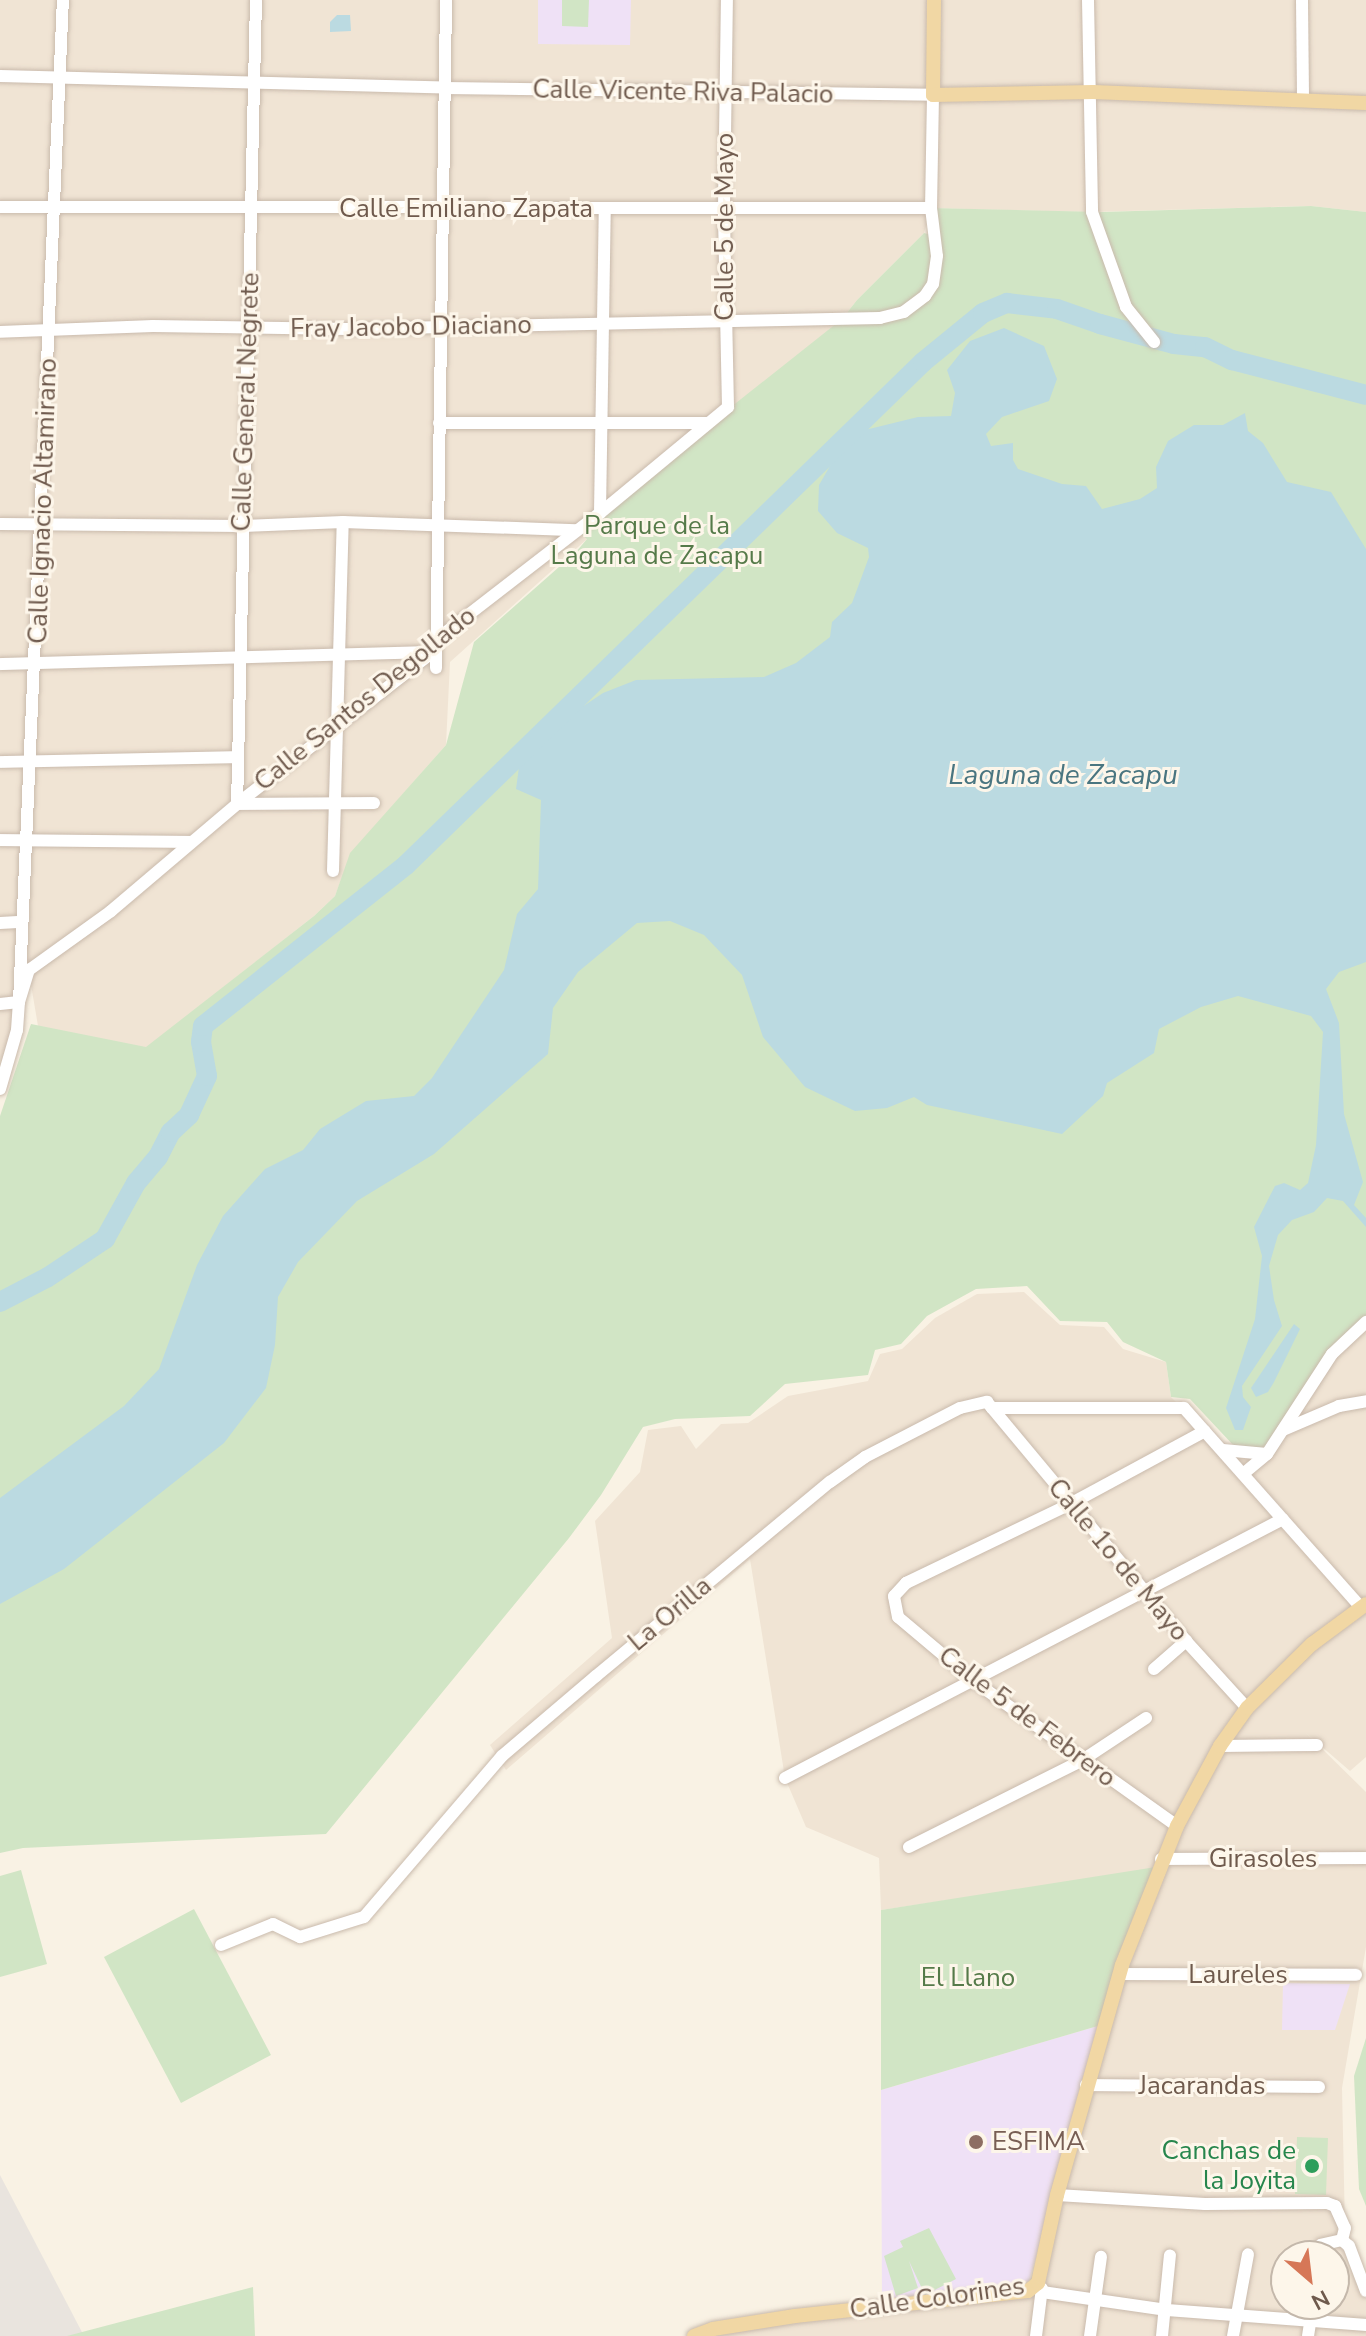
<!DOCTYPE html>
<style>
body{margin:0}
#map{position:relative;width:1366px;height:2336px;overflow:hidden;background:#f9f2e4;font-family:"Nunito Sans",sans-serif}
div>[style]{position:absolute}
[style*='--x']{left:calc(var(--x)*1px);top:calc(var(--y)*1px);width:calc(var(--w)*1px);rotate:calc(var(--a)*1deg)}
.residential>*{inset:0;background:#f0e4d4}
.industrial>*{inset:0;background:#e9e4de}
.education>*{inset:0;background:#efe1f6}
.green>*{inset:0;background:#d1e5c5}
.water>*{inset:0;background:#bbdae1}
.river>*{height:20px;margin:-10px;padding:0 10px;transform-origin:10px;border-radius:10px;background:#bbdae1}
.roads{filter:drop-shadow(0 0 2px #c9baac) drop-shadow(0 0 2px #c9baac)}
.minor>*{height:12px;margin:-6px;padding:0 6px;transform-origin:6px;border-radius:6px;background:#fff}
.major>*{height:14px;margin:-7px;padding:0 7px;transform-origin:7px;border-radius:7px;background:#f1d7a4}
.dots>*{width:22px;height:22px;translate:-50% -50%;box-sizing:border-box;border:4px solid #fdf6ea;border-radius:50%}
span{translate:-50% -50%;white-space:nowrap;text-align:center;line-height:1.15;-webkit-text-stroke:6px #fdf6ea;paint-order:stroke}
.street-label{font-size:26px;color:#6f5a4d}
.park-label{font-size:26px;color:#557a49}
.education-label{font-size:26px;color:#785e54}
.left{translate:0 -50%;text-align:left}
.leisure-label{font-size:26px;color:#27864d}
.right{translate:-100% -50%;text-align:right}
.water-label{font-size:28px;color:#497580;font-style:italic}
.north{position:absolute;left:1270px;top:2240px;width:80px;height:80px;box-sizing:border-box;background:#fdf6ea;border:2px solid #c4b8ab;border-radius:50%;rotate:152deg;font-size:22px;font-weight:700;line-height:32px;text-align:center;color:#6f5a4d}
.north::after{content:'';display:block;margin:auto;width:28px;height:36px;background:#d67757;clip-path:polygon(50% 0,100% 100%,50% 72%,0 100%)}
</style>
<div id="map">
<div class="residential">
<i style="clip-path:polygon(0 0,1366px 0,1366px 212px,1311px 206px,1088px 212px,931px 208px,924px 233px,857px 300px,842px 319px,587px 539px,450px 662px,446px 745px,351px 853px,335px 896px,314px 916px,146px 1048px,38px 1026px,29px 973px,0 1089px)"></i>
<i style="clip-path:polygon(evenodd,1024px 1292px,1060px 1325px,1104px 1327px,1123px 1349px,1166px 1362px,1171px 1397px,1223px 1450px,1267px 1454px,1332px 1354px,1366px 1322px,1366px 1757px,1350px 1771px,1306px 1733px,1366px 1792px,1366px 1947px,1342px 2088px,1345px 2228px,1342px 2240px,1366px 2280px,1366px 2336px,694px 2336px,1028px 2291px,1038px 2298px,1042px 2292px,1061px 2201px,1125px 1979px,1151px 1901px,1157px 1869px,881px 1910px,879px 1858px,806px 1827px,785px 1778px,750px 1559px,506px 1770px,490px 1745px,612px 1638px,595px 1521px,640px 1472px,648px 1430px,681px 1426px,696px 1449px,721px 1424px,748px 1423px,788px 1396px,868px 1381px,880px 1354px,902px 1349px,935px 1318px,977px 1294px,1024px 1292px,1286px 2256px,1334px 2256px,1334px 2304px,1286px 2304px,1286px 2256px)"></i>
</div>
<div class="industrial">
<i style="clip-path:polygon(0 2175px,84px 2336px,0 2336px)"></i>
</div>
<div class="education">
<i style="clip-path:polygon(538px 0,631px 0,630px 45px,538px 44px)"></i>
<i style="clip-path:polygon(1283px 1983px,1350px 1984px,1335px 2030px,1282px 2030px)"></i>
<i style="clip-path:polygon(1101px 2025px,1029px 2281px,882px 2300px,881px 2090px)"></i>
</div>
<div class="green">
<i style="clip-path:polygon(562px 0,589px 0,588px 27px,562px 26px)"></i>
<i style="clip-path:polygon(1311px 206px,1366px 212px,1366px 1321px,1355px 1328px,1269px 1450px,1234px 1446px,1190px 1399px,1171px 1397px,1166px 1362px,1123px 1342px,1107px 1322px,1060px 1321px,1027px 1286px,976px 1289px,927px 1316px,901px 1344px,875px 1350px,868px 1375px,785px 1384px,750px 1416px,675px 1419px,643px 1427px,601px 1495px,569px 1538px,326px 1834px,23px 1848px,0 1853px,0 1116px,31px 1024px,146px 1047px,314px 916px,335px 896px,350px 853px,446px 745px,474px 642px,576px 552px,587px 539px,576px 530px,842px 319px,857px 300px,924px 233px,932px 235px,931px 208px,1101px 212px)"></i>
<i style="clip-path:polygon(1156px 1867px,1101px 2025px,881px 2090px,881px 1910px)"></i>
<i style="clip-path:polygon(21px 1870px,47px 1964px,0 1977px,0 1876px)"></i>
<i style="clip-path:polygon(194px 1909px,271px 2055px,181px 2103px,104px 1957px)"></i>
<i style="clip-path:polygon(1366px 2038px,1366px 2206px,1359px 2189px,1354px 2076px)"></i>
<i style="clip-path:polygon(1297px 2137px,1328px 2138px,1326px 2195px,1295px 2194px)"></i>
<i style="clip-path:polygon(929px 2228px,956px 2279px,925px 2295px,909px 2261px,918px 2288px,896px 2296px,884px 2256px,903px 2247px,900px 2241px)"></i>
<i style="clip-path:polygon(253px 2287px,255px 2336px,67px 2336px)"></i>
</div>
<div class="water">
<i style="clip-path:polygon(337px 15px,350px 15px,351px 31px,330px 32px,330px 22px)"></i>
<i style="clip-path:polygon(1004px 328px,1044px 346px,1057px 379px,1049px 401px,1002px 417px,986px 434px,991px 446px,1013px 443px,1013px 460px,1018px 469px,1062px 484px,1086px 486px,1102px 509px,1140px 499px,1157px 488px,1156px 467px,1168px 441px,1194px 425px,1223px 425px,1245px 413px,1248px 431px,1263px 443px,1287px 482px,1331px 492px,1366px 549px,1366px 962px,1339px 972px,1326px 989px,1339px 1023px,1344px 1114px,1363px 1182px,1354px 1205px,1366px 1218px,1366px 1227px,1343px 1201px,1327px 1198px,1314px 1212px,1292px 1220px,1278px 1235px,1269px 1266px,1274px 1300px,1282px 1326px,1242px 1386px,1243px 1397px,1251px 1407px,1243px 1430px,1235px 1430px,1226px 1408px,1255px 1319px,1262px 1256px,1254px 1227px,1275px 1186px,1284px 1183px,1300px 1190px,1308px 1183px,1316px 1145px,1323px 1032px,1311px 1016px,1238px 996px,1201px 1007px,1159px 1029px,1154px 1053px,1107px 1083px,1103px 1096px,1062px 1134px,927px 1105px,914px 1097px,887px 1108px,855px 1111px,805px 1087px,763px 1037px,742px 975px,704px 935px,670px 921px,637px 923px,578px 972px,553px 1008px,548px 1054px,434px 1154px,357px 1201px,298px 1262px,278px 1297px,275px 1345px,266px 1388px,224px 1443px,64px 1569px,0 1604px,0 1498px,124px 1406px,159px 1369px,197px 1265px,223px 1216px,265px 1169px,303px 1150px,320px 1129px,366px 1101px,414px 1096px,432px 1078px,504px 970px,517px 914px,538px 889px,541px 800px,516px 789px,519px 767px,570px 715px,603px 693px,636px 680px,764px 677px,796px 663px,830px 637px,832px 622px,852px 603px,869px 557px,868px 548px,837px 533px,818px 511px,819px 485px,837px 454px,865px 430px,918px 417px,951px 416px,955px 393px,947px 370px,970px 341px)"></i>
<i style="clip-path:polygon(1294px 1324px,1300px 1329px,1274px 1382px,1268px 1392px,1256px 1397px,1251px 1388px)"></i>
</div>
<div class="river">
<i style="--x:0;--y:1302;--w:54;--a:-27.5"></i>
<i style="--x:48;--y:1277;--w:69;--a:-33.7"></i>
<i style="--x:105;--y:1239;--w:64;--a:-61"></i>
<i style="--x:136;--y:1183;--w:34;--a:-50"></i>
<i style="--x:158;--y:1157;--w:28;--a:-63"></i>
<i style="--x:171;--y:1132;--w:25;--a:-43"></i>
<i style="--x:189;--y:1115;--w:43;--a:-65.2"></i>
<i style="--x:207;--y:1076;--w:35;--a:-100"></i>
<i style="--x:201;--y:1042;--w:16;--a:-83"></i>
<i style="--x:203;--y:1026;--w:259;--a:-38.4"></i>
<i style="--x:406;--y:865;--w:721;--a:-44.21"></i>
<i style="--x:923;--y:362;--w:77;--a:-39.2"></i>
<i style="--x:983;--y:313;--w:26;--a:-23"></i>
<i style="--x:1007;--y:303;--w:50;--a:6.8"></i>
<i style="--x:1057;--y:309;--w:46;--a:19.2"></i>
<i style="--x:1100;--y:324;--w:77;--a:15.1"></i>
<i style="--x:1174;--y:344;--w:31;--a:6"></i>
<i style="--x:1205;--y:347;--w:30;--a:26"></i>
<i style="--x:1232;--y:360;--w:138;--a:14.6"></i>
</div>
<div class="roads">
<div class="minor">
<i style="--x:256;--y:0;--w:804;--a:91.35"></i>
<i style="--x:237;--y:804;--w:137;--a:-0.4"></i>
<i style="--x:1088;--y:0;--w:212;--a:88.9"></i>
<i style="--x:1092;--y:212;--w:101;--a:70.3"></i>
<i style="--x:1126;--y:307;--w:45;--a:51.3"></i>
<i style="--x:1302;--y:0;--w:101;--a:89.4"></i>
<i style="--x:0;--y:76;--w:444;--a:1.5"></i>
<i style="--x:444;--y:88;--w:489;--a:0.8"></i>
<i style="--x:933;--y:95;--w:113;--a:91"></i>
<i style="--x:931;--y:208;--w:48;--a:82.9"></i>
<i style="--x:937;--y:256;--w:28;--a:98"></i>
<i style="--x:933;--y:284;--w:14;--a:124"></i>
<i style="--x:925;--y:296;--w:26;--a:143"></i>
<i style="--x:904;--y:312;--w:25;--a:166"></i>
<i style="--x:880;--y:318;--w:532;--a:178.82"></i>
<i style="--x:348;--y:329;--w:195;--a:-179.1"></i>
<i style="--x:153;--y:326;--w:153;--a:177.8"></i>
<i style="--x:0;--y:207;--w:931;--a:0.06"></i>
<i style="--x:439;--y:423;--w:269;--a:0"></i>
<i style="--x:600;--y:513;--w:303;--a:-89.1"></i>
<i style="--x:0;--y:524;--w:243;--a:0.5"></i>
<i style="--x:243;--y:526;--w:100;--a:-2.3"></i>
<i style="--x:343;--y:522;--w:233;--a:2"></i>
<i style="--x:0;--y:664;--w:433;--a:-1.6"></i>
<i style="--x:436;--y:668;--w:668;--a:-89.14"></i>
<i style="--x:0;--y:762;--w:237;--a:-1.2"></i>
<i style="--x:0;--y:840;--w:191;--a:0.6"></i>
<i style="--x:333;--y:871;--w:349;--a:-88.4"></i>
<i style="--x:0;--y:923;--w:22;--a:-3"></i>
<i style="--x:19;--y:1002;--w:34;--a:-73"></i>
<i style="--x:29;--y:970;--w:101;--a:-35.7"></i>
<i style="--x:111;--y:911;--w:165;--a:-40.3"></i>
<i style="--x:237;--y:804;--w:248;--a:-37.8"></i>
<i style="--x:433;--y:652;--w:14;--a:-73"></i>
<i style="--x:437;--y:639;--w:206;--a:-37.7"></i>
<i style="--x:600;--y:513;--w:166;--a:-39.6"></i>
<i style="--x:728;--y:407;--w:199;--a:-91.2"></i>
<i style="--x:724;--y:208;--w:208;--a:-89.2"></i>
<i style="--x:0;--y:1004;--w:19;--a:-6"></i>
<i style="--x:0;--y:1089;--w:61;--a:-73.9"></i>
<i style="--x:17;--y:1030;--w:28;--a:-86"></i>
<i style="--x:19;--y:1002;--w:1003;--a:-87.49"></i>
<i style="--x:992;--y:1408;--w:303;--a:50.2"></i>
<i style="--x:1186;--y:1641;--w:91;--a:47.7"></i>
<i style="--x:1283;--y:1430;--w:61;--a:-23.2"></i>
<i style="--x:1339;--y:1406;--w:27;--a:-10"></i>
<i style="--x:1223;--y:1450;--w:44;--a:5.2"></i>
<i style="--x:1243;--y:1474;--w:31;--a:-40"></i>
<i style="--x:1267;--y:1454;--w:119;--a:-57"></i>
<i style="--x:1332;--y:1354;--w:47;--a:-43.3"></i>
<i style="--x:1154;--y:1669;--w:43;--a:-41.2"></i>
<i style="--x:1220;--y:1746;--w:97;--a:-0.6"></i>
<i style="--x:785;--y:1778;--w:561;--a:-27.48"></i>
<i style="--x:1177;--y:1826;--w:249;--a:-144.5"></i>
<i style="--x:974;--y:1681;--w:99;--a:-139.9"></i>
<i style="--x:898;--y:1617;--w:21;--a:-101"></i>
<i style="--x:894;--y:1596;--w:18;--a:-47"></i>
<i style="--x:906;--y:1583;--w:182;--a:-25.7"></i>
<i style="--x:1070;--y:1504;--w:153;--a:-28.4"></i>
<i style="--x:909;--y:1847;--w:192;--a:-26.6"></i>
<i style="--x:1081;--y:1761;--w:78;--a:-33.5"></i>
<i style="--x:1161;--y:1859;--w:205;--a:-0.3"></i>
<i style="--x:221;--y:1945;--w:56;--a:-22"></i>
<i style="--x:273;--y:1924;--w:30;--a:26"></i>
<i style="--x:300;--y:1937;--w:67;--a:-17.4"></i>
<i style="--x:364;--y:1917;--w:212;--a:-49.4"></i>
<i style="--x:502;--y:1756;--w:123;--a:-40.4"></i>
<i style="--x:596;--y:1676;--w:304;--a:-39.7"></i>
<i style="--x:830;--y:1482;--w:43;--a:-35.5"></i>
<i style="--x:865;--y:1457;--w:107;--a:-27.3"></i>
<i style="--x:960;--y:1408;--w:28;--a:-13"></i>
<i style="--x:987;--y:1402;--w:8;--a:50"></i>
<i style="--x:992;--y:1408;--w:192;--a:0"></i>
<i style="--x:1184;--y:1408;--w:265;--a:48.4"></i>
<i style="--x:1119;--y:1974;--w:237;--a:0.2"></i>
<i style="--x:1086;--y:2085;--w:233;--a:0.5"></i>
<i style="--x:1057;--y:2195;--w:148;--a:3.5"></i>
<i style="--x:1205;--y:2204;--w:122;--a:-0.5"></i>
<i style="--x:1327;--y:2203;--w:9;--a:21"></i>
<i style="--x:1335;--y:2206;--w:24;--a:66"></i>
<i style="--x:1345;--y:2228;--w:12;--a:104"></i>
<i style="--x:1342;--y:2240;--w:22;--a:167"></i>
<i style="--x:1321;--y:2245;--w:11;--a:95"></i>
<i style="--x:1342;--y:2240;--w:9;--a:41"></i>
<i style="--x:1349;--y:2246;--w:48;--a:69.3"></i>
<i style="--x:1042;--y:2292;--w:126;--a:8.2"></i>
<i style="--x:1167;--y:2310;--w:200;--a:4.3"></i>
<i style="--x:1036;--y:2336;--w:48;--a:-82.9"></i>
<i style="--x:1090;--y:2336;--w:80;--a:-82.1"></i>
<i style="--x:1162;--y:2336;--w:81;--a:-84.4"></i>
<i style="--x:1233;--y:2336;--w:83;--a:-79.6"></i>
<i style="--x:1308;--y:2336;--w:32;--a:-81"></i>
</div>
<div class="major">
<i style="--x:934;--y:0;--w:95;--a:90.6"></i>
<i style="--x:933;--y:95;--w:160;--a:-1.1"></i>
<i style="--x:1093;--y:92;--w:273;--a:2.3"></i>
<i style="--x:694;--y:2336;--w:20;--a:-20"></i>
<i style="--x:713;--y:2329;--w:83;--a:-9"></i>
<i style="--x:795;--y:2316;--w:234;--a:-6.1"></i>
<i style="--x:1028;--y:2291;--w:13;--a:-39"></i>
<i style="--x:1038;--y:2283;--w:90;--a:-77.8"></i>
<i style="--x:1057;--y:2195;--w:239;--a:-74.2"></i>
<i style="--x:1122;--y:1965;--w:149;--a:-68.4"></i>
<i style="--x:1177;--y:1826;--w:91;--a:-61.7"></i>
<i style="--x:1220;--y:1746;--w:47;--a:-54.6"></i>
<i style="--x:1247;--y:1708;--w:91;--a:-44.6"></i>
<i style="--x:1312;--y:1644;--w:67;--a:-36.5"></i>
</div>
</div>
<div class="dots">
<i style="left:976px;top:2142px;background:#8d6e63"></i>
<i style="left:1312px;top:2166px;background:#2e9e5b"></i>
</div>
<div class="street-label">
<span style="left:683px;top:92px;rotate:1deg">Calle Vicente Riva Palacio</span>
<span style="left:466px;top:209px">Calle Emiliano Zapata</span>
<span style="left:725px;top:227px;rotate:-90deg">Calle 5 de Mayo</span>
<span style="left:411px;top:327px;rotate:-1deg">Fray Jacobo Diaciano</span>
<span style="left:246px;top:402px;rotate:-88deg">Calle General Negrete</span>
<span style="left:43px;top:501px;rotate:-88deg">Calle Ignacio Altamirano</span>
<span style="left:365px;top:699px;rotate:-39deg">Calle Santos Degollado</span>
<span style="left:1118px;top:1560px;rotate:50deg">Calle 1o de Mayo</span>
<span style="left:670px;top:1614px;rotate:-40deg">La Orilla</span>
<span style="left:1027px;top:1717px;rotate:37deg">Calle 5 de Febrero</span>
<span style="left:1263px;top:1859px">Girasoles</span>
<span style="left:1238px;top:1975px">Laureles</span>
<span style="left:1202px;top:2086px">Jacarandas</span>
<span style="left:937px;top:2298px;rotate:-8deg">Calle Colorines</span>
</div>
<div class="park-label">
<span style="left:657px;top:541px">Parque de la<br>Laguna de Zacapu</span>
<span style="left:968px;top:1978px">El Llano</span>
</div>
<div class="education-label">
<span class="left" style="left:992px;top:2142px">ESFIMA</span>
</div>
<div class="leisure-label">
<span class="right" style="left:1296px;top:2166px">Canchas de<br>la Joyita</span>
</div>
<div class="water-label">
<span style="left:1063px;top:775px">Laguna de Zacapu</span>
</div>
<div class="north">N</div>
</div>
